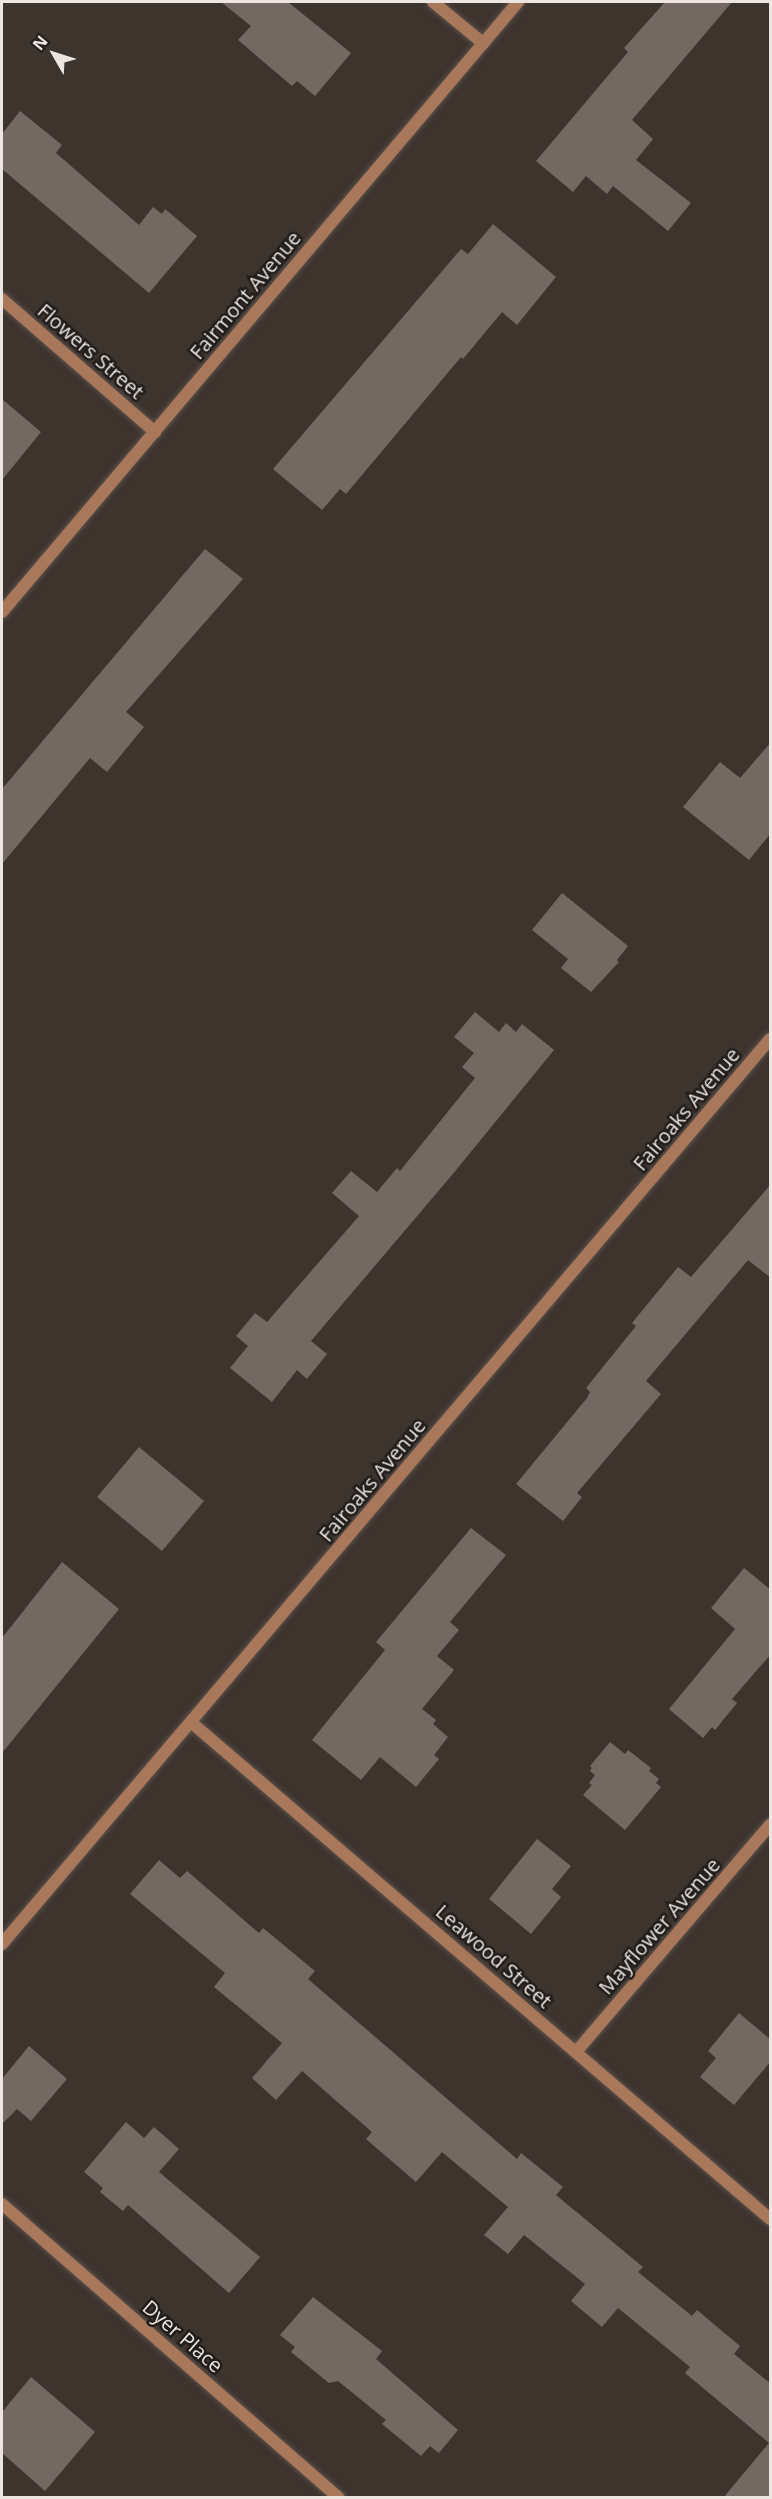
<!DOCTYPE html>
<style>
body{margin:0}
#map{position:relative;width:772px;height:2499px;overflow:hidden;background:#3e342e;font-family:"Open Sans",sans-serif}
div>[style]{position:absolute}
[style*='--x']{left:calc(var(--x)*1px);top:calc(var(--y)*1px);width:calc(var(--w)*1px);rotate:calc(var(--a)*1deg)}
.building>*{inset:0;background:#746962}
.roads{filter:drop-shadow(0 0 2px #5a504b) drop-shadow(0 0 2px #5a504b)}
.street>*{height:12px;margin:-6px;padding:0 6px;transform-origin:6px;border-radius:6px;background:#a97759}
span{translate:-50% -50%;white-space:nowrap;text-align:center;line-height:1.15;-webkit-text-stroke:5px #211d1a;paint-order:stroke}
.street-label{font-size:20px;color:#ece5e1}
.frame{position:absolute;inset:0;border:3px solid #ece5e1;pointer-events:none}
.north{position:absolute;left:24px;top:24px;width:60px;height:60px;-webkit-text-stroke:4px #211d1a;paint-order:stroke;rotate:309deg;font-size:16px;font-weight:700;line-height:24px;text-align:center;color:#ece5e1}
.north::after{content:'';display:block;margin:auto;width:21px;height:27px;background:#ece5e1;clip-path:polygon(50% 0,100% 100%,50% 72%,0 100%)}
</style>
<div id="map">
<div class="building">
<i style="clip-path:polygon(221px 2px,288px 2px,351px 53px,315px 96px,297px 81px,292px 86px,238px 40px,251px 26px)"></i>
<i style="clip-path:polygon(665px 2px,732px 2px,632px 120px,653px 139px,636px 160px,691px 203px,668px 231px,613px 186px,607px 194px,586px 176px,573px 192px,536px 161px,628px 52px,624px 48px)"></i>
<i style="clip-path:polygon(20px 111px,62px 145px,56px 153px,139px 225px,153px 207px,162px 214px,165px 209px,197px 236px,149px 293px,2px 169px,2px 134px)"></i>
<i style="clip-path:polygon(493px 224px,556px 277px,517px 325px,502px 312px,463px 359px,461px 357px,346px 494px,340px 489px,322px 510px,273px 469px,461px 249px,468px 254px)"></i>
<i style="clip-path:polygon(2px 399px,41px 432px,2px 480px)"></i>
<i style="clip-path:polygon(205px 549px,243px 579px,126px 712px,144px 727px,107px 772px,90px 758px,2px 864px,2px 789px)"></i>
<i style="clip-path:polygon(771px 742px,771px 833px,749px 860px,683px 807px,720px 762px,740px 778px)"></i>
<i style="clip-path:polygon(562px 893px,628px 946px,617px 960px,619px 962px,591px 992px,561px 968px,568px 959px,532px 930px)"></i>
<i style="clip-path:polygon(475px 1012px,499px 1032px,506px 1023px,516px 1032px,522px 1024px,554px 1050px,452px 1175px,311px 1341px,327px 1354px,307px 1379px,297px 1370px,272px 1402px,230px 1368px,248px 1346px,236px 1336px,255px 1313px,267px 1322px,359px 1216px,332px 1193px,351px 1171px,377px 1192px,397px 1168px,400px 1171px,475px 1078px,462px 1067px,474px 1053px,454px 1037px)"></i>
<i style="clip-path:polygon(771px 1184px,771px 1278px,748px 1260px,646px 1381px,661px 1394px,577px 1493px,582px 1497px,563px 1521px,516px 1484px,587px 1398px,590px 1392px,586px 1388px,636px 1326px,632px 1323px,678px 1267px,691px 1277px)"></i>
<i style="clip-path:polygon(139px 1447px,204px 1501px,162px 1551px,97px 1497px)"></i>
<i style="clip-path:polygon(471px 1528px,506px 1555px,450px 1622px,459px 1630px,437px 1656px,454px 1670px,422px 1709px,436px 1720px,433px 1724px,448px 1737px,434px 1755px,439px 1759px,416px 1787px,380px 1757px,361px 1780px,312px 1740px,385px 1650px,376px 1642px)"></i>
<i style="clip-path:polygon(62px 1562px,119px 1609px,2px 1753px,2px 1638px)"></i>
<i style="clip-path:polygon(744px 1568px,771px 1590px,771px 1654px,732px 1699px,737px 1703px,715px 1730px,712px 1727px,703px 1738px,669px 1709px,735px 1629px,711px 1608px)"></i>
<i style="clip-path:polygon(610px 1742px,625px 1754px,628px 1750px,651px 1768px,649px 1771px,659px 1779px,656px 1783px,661px 1787px,625px 1830px,583px 1795px,592px 1785px,589px 1783px,595px 1775px,590px 1771px,592px 1768px,590px 1766px)"></i>
<i style="clip-path:polygon(537px 1839px,571px 1866px,552px 1889px,561px 1897px,531px 1934px,489px 1899px)"></i>
<i style="clip-path:polygon(159px 1860px,180px 1878px,187px 1871px,259px 1933px,263px 1928px,315px 1971px,308px 1979px,517px 2159px,521px 2153px,563px 2187px,556px 2195px,643px 2267px,638px 2272px,692px 2316px,697px 2310px,740px 2346px,734px 2354px,771px 2384px,771px 2498px,723px 2498px,769px 2443px,685px 2373px,690px 2367px,618px 2308px,602px 2327px,571px 2301px,585px 2284px,524px 2235px,508px 2254px,484px 2235px,508px 2207px,442px 2152px,416px 2182px,366px 2139px,372px 2132px,302px 2071px,276px 2100px,252px 2078px,282px 2043px,214px 1987px,225px 1973px,130px 1894px)"></i>
<i style="clip-path:polygon(739px 2013px,771px 2040px,771px 2061px,734px 2105px,700px 2077px,716px 2058px,708px 2051px)"></i>
<i style="clip-path:polygon(29px 2046px,67px 2079px,31px 2121px,17px 2109px,2px 2124px,2px 2079px)"></i>
<i style="clip-path:polygon(126px 2122px,144px 2138px,154px 2127px,179px 2149px,159px 2172px,260px 2257px,229px 2293px,128px 2205px,123px 2211px,100px 2192px,103px 2188px,84px 2172px)"></i>
<i style="clip-path:polygon(313px 2297px,382px 2351px,376px 2359px,458px 2430px,439px 2453px,430px 2446px,421px 2456px,382px 2424px,386px 2420px,338px 2381px,329px 2383px,291px 2352px,295px 2347px,280px 2335px)"></i>
<i style="clip-path:polygon(31px 2377px,95px 2432px,45px 2491px,2px 2453px,2px 2412px)"></i>
</div>
<div class="roads">
<div class="street">
<i style="--x:433;--y:2;--w:65;--a:39.4"></i>
<i style="--x:2;--y:299;--w:203;--a:41"></i>
<i style="--x:2;--y:612;--w:799;--a:-49.77"></i>
<i style="--x:192;--y:1723;--w:762;--a:40.63"></i>
<i style="--x:2;--y:1944;--w:1187;--a:-49.68"></i>
<i style="--x:576;--y:2052;--w:299;--a:-49.5"></i>
<i style="--x:2;--y:2204;--w:447;--a:41.1"></i>
</div>
</div>
<div class="street-label">
<span style="left:245px;top:295px;rotate:-50deg">Fairmont Avenue</span>
<span style="left:91px;top:351px;rotate:41deg">Flowers Street</span>
<span style="left:686px;top:1109px;rotate:-50deg">Fairoaks Avenue</span>
<span style="left:372px;top:1480px;rotate:-50deg">Fairoaks Avenue</span>
<span style="left:659px;top:1926px;rotate:-49deg">Mayflower Avenue</span>
<span style="left:494px;top:1956px;rotate:41deg">Leawood Street</span>
<span style="left:183px;top:2336px;rotate:41deg">Dyer Place</span>
</div>
<div class="frame"></div>
<div class="north">N</div>
</div>
